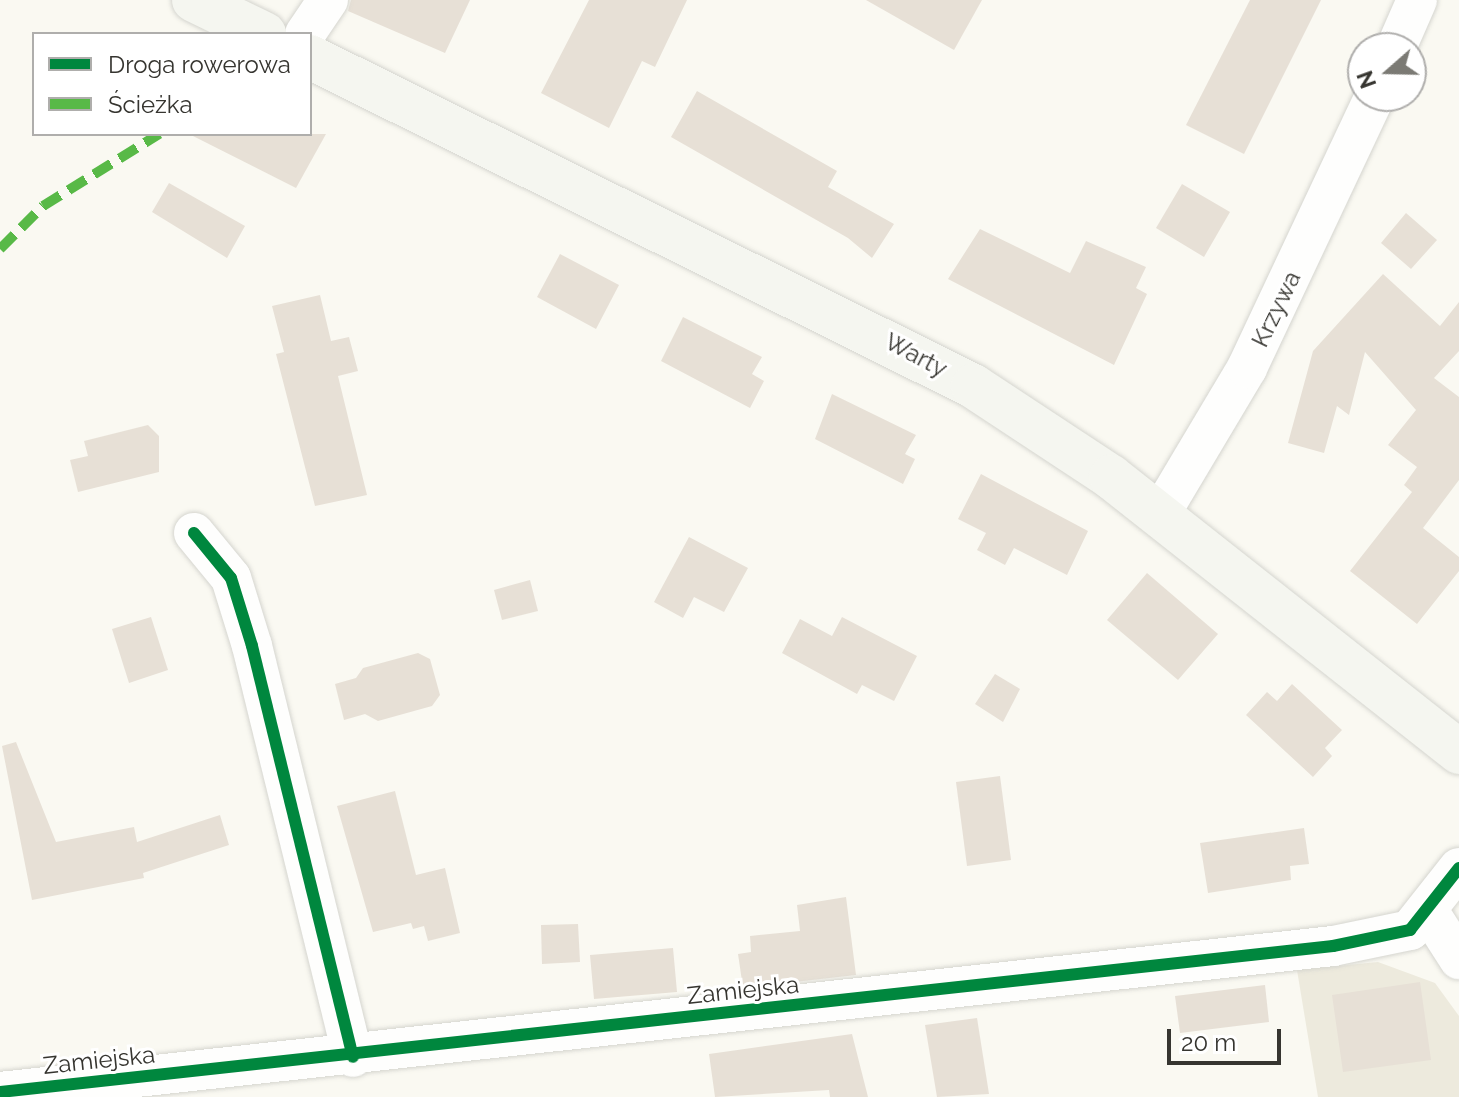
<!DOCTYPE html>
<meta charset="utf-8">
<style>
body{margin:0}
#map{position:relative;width:1459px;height:1097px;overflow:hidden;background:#faf9f2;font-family:Raleway,sans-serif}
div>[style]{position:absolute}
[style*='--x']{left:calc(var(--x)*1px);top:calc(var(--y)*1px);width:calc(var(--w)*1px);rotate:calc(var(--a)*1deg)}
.built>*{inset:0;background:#edeadd}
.building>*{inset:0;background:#e7e0d6}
.roads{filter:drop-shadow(0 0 2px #d5d5cf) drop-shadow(0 0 2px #d5d5cf)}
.minor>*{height:40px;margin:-20px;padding:0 20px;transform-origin:20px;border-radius:20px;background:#fefefd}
.secondary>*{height:44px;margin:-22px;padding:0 22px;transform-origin:22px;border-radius:22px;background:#f5f6f0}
.quiet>*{height:10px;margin-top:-5px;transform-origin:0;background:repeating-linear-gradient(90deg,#58b947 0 20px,transparent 0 30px)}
.cycleway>*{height:12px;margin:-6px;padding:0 6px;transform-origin:6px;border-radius:6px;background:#00873e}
span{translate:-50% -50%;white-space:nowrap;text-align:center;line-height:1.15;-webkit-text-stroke:6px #fff;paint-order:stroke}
.street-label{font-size:24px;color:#363530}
.legend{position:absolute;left:32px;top:32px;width:280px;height:104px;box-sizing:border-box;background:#fff;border:2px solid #afaeac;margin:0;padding:10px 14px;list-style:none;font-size:24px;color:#363530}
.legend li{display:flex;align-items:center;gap:16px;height:40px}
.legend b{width:40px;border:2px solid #afaeac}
.north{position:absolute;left:1347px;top:32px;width:80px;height:80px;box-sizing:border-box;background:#fff;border:2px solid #afaeac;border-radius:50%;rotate:250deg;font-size:22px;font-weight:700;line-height:32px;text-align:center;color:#363530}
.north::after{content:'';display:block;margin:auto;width:28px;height:36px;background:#7b7a74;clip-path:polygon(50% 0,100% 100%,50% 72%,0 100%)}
.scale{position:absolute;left:1167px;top:1029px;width:114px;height:36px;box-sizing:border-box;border:4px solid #363530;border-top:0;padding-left:10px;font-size:24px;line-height:28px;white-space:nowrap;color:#363530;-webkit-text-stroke:6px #fff;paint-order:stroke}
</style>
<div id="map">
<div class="built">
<i style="clip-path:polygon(1378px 962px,1435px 983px,1459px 1016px,1459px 1097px,1318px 1097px,1297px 970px)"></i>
</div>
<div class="building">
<i style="clip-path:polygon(351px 0,470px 0,445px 53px,348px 11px)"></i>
<i style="clip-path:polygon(589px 0,687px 0,655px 67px,642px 61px,609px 128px,541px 93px)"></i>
<i style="clip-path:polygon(866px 0,982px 0,954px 50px)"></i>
<i style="clip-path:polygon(1250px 0,1321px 0,1244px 154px,1186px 125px)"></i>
<i style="clip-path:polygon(697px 91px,837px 171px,828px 187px,894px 224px,872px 258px,848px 238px,671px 137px)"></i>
<i style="clip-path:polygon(189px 134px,326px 134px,296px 188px)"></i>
<i style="clip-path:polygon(169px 183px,245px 226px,227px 258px,152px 212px)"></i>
<i style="clip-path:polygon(1182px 184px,1230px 212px,1204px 257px,1156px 228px)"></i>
<i style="clip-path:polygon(1406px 213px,1437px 240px,1411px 269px,1381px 243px)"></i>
<i style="clip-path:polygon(980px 229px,1070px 273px,1086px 241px,1146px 267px,1136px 288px,1147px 294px,1114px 365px,948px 279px)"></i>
<i style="clip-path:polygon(560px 254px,619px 285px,596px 329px,537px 297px)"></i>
<i style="clip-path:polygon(1383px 274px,1440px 326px,1459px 302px,1459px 351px,1434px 378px,1459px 397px,1459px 480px,1423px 528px,1459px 557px,1459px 571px,1417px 624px,1350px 571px,1412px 492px,1404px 485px,1417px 467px,1388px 445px,1416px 410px,1365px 352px,1349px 415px,1337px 406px,1324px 453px,1288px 443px,1313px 351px)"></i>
<i style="clip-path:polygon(320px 295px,331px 341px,349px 337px,358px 371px,338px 376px,367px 495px,315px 506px,276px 354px,284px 352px,272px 306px)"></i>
<i style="clip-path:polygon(683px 317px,762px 357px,752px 374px,764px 381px,750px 408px,661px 361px)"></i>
<i style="clip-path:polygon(832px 394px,916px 435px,905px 454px,915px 459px,903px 484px,815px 439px)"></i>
<i style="clip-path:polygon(148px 425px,159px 436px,159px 472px,78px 492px,70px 460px,88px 456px,84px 441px)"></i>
<i style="clip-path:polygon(981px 474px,1088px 531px,1067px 575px,1014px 548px,1005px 565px,977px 550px,986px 533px,958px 519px)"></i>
<i style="clip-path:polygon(689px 537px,748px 568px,724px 612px,694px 597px,683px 618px,654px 602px)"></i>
<i style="clip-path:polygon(1147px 573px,1218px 634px,1178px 680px,1107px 620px)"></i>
<i style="clip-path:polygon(530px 580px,538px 611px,502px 620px,494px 590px)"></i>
<i style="clip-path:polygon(151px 617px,168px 670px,129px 683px,112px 629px)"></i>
<i style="clip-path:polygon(842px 617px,917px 656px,894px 701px,862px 685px,857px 694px,782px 653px,800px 619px,832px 636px)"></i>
<i style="clip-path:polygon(418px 653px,430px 659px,440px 695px,432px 706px,378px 721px,365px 714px,344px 720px,335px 684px,356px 678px,363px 668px)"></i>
<i style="clip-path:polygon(995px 674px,1020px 689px,1003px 722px,975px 704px)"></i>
<i style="clip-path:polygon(1292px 684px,1342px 730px,1325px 748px,1332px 756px,1313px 777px,1246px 715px,1267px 692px,1277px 701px)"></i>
<i style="clip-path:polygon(16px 742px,56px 842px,134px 827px,137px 842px,220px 815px,229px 845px,143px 873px,144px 878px,32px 900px,2px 746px)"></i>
<i style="clip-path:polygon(1000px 776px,1011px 860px,967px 866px,956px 782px)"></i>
<i style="clip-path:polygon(395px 791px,416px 875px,445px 868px,460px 933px,428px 941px,424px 926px,413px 929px,411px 923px,373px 932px,337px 806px)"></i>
<i style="clip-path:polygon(1304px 828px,1309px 864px,1290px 866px,1291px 880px,1208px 893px,1200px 843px)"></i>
<i style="clip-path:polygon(846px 897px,856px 975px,743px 988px,738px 954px,751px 952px,750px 936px,800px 931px,797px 905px)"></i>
<i style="clip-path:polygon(578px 924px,580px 962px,542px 964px,541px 925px)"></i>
<i style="clip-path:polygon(673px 948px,677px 992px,594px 999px,590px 955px)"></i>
<i style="clip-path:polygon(1420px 982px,1431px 1060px,1343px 1072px,1332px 995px)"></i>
<i style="clip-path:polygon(1265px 985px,1269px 1022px,1180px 1033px,1175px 996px)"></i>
<i style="clip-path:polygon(977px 1018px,989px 1094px,937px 1097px,925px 1025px)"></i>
<i style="clip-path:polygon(852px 1034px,868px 1097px,830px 1097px,829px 1090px,715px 1097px,709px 1054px)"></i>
</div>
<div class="roads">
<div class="minor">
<i style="--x:305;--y:34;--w:41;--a:-55.9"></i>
<i style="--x:1396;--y:48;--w:52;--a:-66.4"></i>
<i style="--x:1160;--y:514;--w:170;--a:-59.2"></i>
<i style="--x:1247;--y:368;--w:301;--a:-64.8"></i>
<i style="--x:194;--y:533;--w:58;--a:50.6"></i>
<i style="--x:231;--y:578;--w:71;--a:72.8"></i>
<i style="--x:252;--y:646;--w:423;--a:76.2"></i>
<i style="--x:1429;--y:912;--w:56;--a:57.4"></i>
<i style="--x:0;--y:1092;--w:1341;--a:-6.25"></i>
<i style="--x:1333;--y:946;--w:79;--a:-11.7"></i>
<i style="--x:1410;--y:930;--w:79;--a:-51.7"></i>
</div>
<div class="secondary">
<i style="--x:194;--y:0;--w:78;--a:25.9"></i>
<i style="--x:310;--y:57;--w:740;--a:26.39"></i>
<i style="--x:973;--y:386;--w:165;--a:33.4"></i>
<i style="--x:1111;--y:477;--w:444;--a:38.3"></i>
</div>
</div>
<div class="quiet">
<i style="--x:0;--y:249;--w:61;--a:-45"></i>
<i style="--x:43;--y:206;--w:137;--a:-31.8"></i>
</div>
<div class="cycleway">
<i style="--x:194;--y:533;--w:58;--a:50.6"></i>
<i style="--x:231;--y:578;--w:71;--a:72.8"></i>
<i style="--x:252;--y:646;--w:423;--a:76.2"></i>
<i style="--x:0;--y:1092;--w:1341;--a:-6.25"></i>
<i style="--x:1333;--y:946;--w:79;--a:-11.7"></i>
<i style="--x:1410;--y:930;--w:79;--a:-51.7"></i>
</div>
<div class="street-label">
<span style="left:1276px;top:309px;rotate:-64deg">Krzywa</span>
<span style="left:916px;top:355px;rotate:28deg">Warty</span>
<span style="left:743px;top:990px;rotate:-6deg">Zamiejska</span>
<span style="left:99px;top:1060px;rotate:-6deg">Zamiejska</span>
</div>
<ul class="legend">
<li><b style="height:10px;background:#00873e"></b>Droga rowerowa</li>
<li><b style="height:10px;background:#58b947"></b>Ścieżka</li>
</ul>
<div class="north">N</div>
<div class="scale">20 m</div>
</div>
